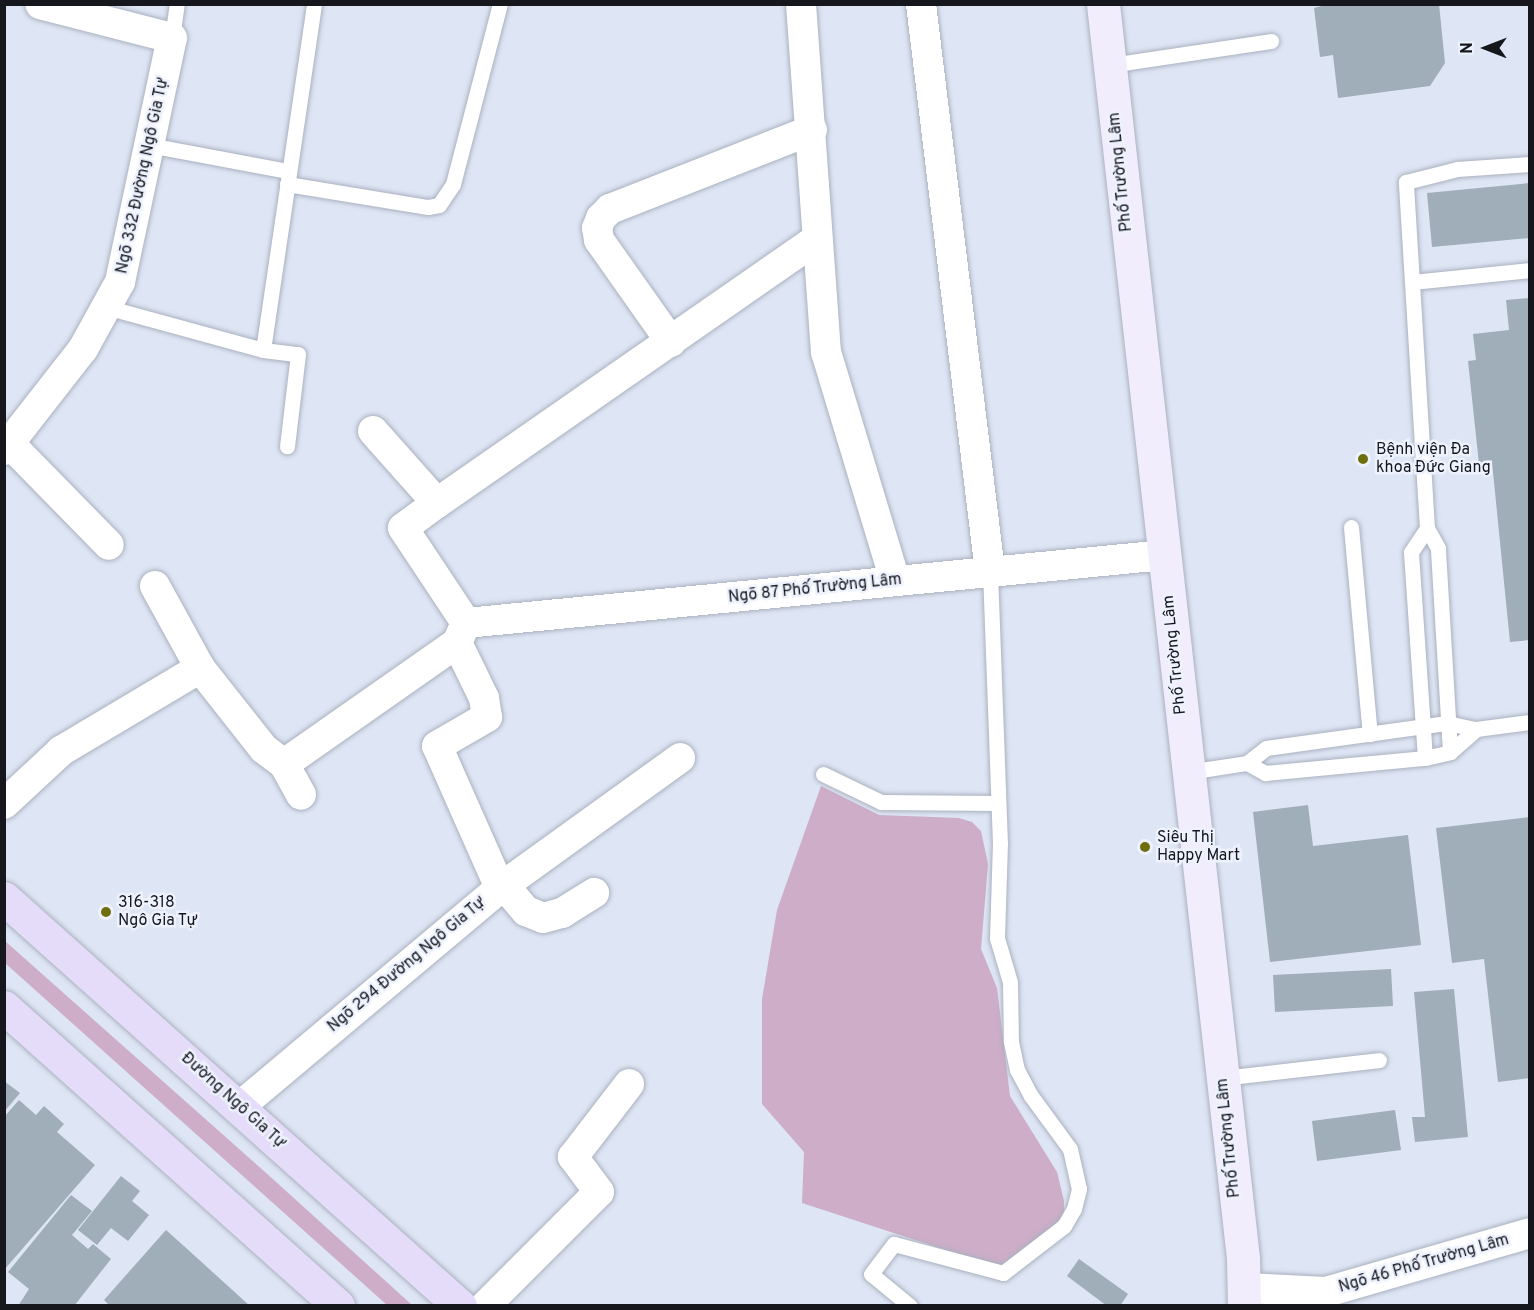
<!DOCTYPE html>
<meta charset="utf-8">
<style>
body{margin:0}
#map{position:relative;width:1534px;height:1310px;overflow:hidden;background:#dee5f4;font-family:Overpass,sans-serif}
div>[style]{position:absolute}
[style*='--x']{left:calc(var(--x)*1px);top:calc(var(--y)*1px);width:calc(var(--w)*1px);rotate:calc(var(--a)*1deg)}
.green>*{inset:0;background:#cdadc8}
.building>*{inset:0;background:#9faeb8}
.roads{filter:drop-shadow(0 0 2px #aab1bf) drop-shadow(0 0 2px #aab1bf)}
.service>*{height:15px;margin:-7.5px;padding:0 7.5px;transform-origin:7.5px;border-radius:7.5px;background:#fff}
.minor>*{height:30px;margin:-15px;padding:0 15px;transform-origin:15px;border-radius:15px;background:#fff}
.secondary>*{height:33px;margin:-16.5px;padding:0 16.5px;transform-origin:16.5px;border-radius:16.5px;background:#f2edfc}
.primary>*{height:33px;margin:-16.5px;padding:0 16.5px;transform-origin:16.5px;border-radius:16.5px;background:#e5dcfa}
.dots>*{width:16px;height:16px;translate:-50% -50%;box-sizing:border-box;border:3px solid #edf2fe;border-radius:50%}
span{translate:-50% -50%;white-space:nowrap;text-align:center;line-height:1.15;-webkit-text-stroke:5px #edf2fe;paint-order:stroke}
.street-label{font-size:16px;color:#15171d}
.poi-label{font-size:16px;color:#15171d}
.left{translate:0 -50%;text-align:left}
.frame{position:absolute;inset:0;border:6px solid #15171d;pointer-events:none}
.north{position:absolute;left:1456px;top:18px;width:60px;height:60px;-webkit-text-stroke:4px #edf2fe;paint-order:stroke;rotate:270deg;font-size:16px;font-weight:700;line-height:24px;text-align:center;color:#15171d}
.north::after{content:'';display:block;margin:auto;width:21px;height:27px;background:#15171d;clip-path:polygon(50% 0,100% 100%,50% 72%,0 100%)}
</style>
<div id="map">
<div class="green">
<i style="clip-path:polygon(821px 786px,879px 815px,959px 818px,972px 822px,981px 831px,988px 864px,981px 949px,997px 988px,1010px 1096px,1057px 1172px,1064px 1201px,1064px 1219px,1044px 1237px,998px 1267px,802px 1203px,804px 1152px,762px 1104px,762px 999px,777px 910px)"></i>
<i style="clip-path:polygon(5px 941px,275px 1181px,412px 1305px,387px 1305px,5px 963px)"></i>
</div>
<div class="building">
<i style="clip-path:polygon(1329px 4px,1439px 4px,1445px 63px,1430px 86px,1338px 98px,1333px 55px,1320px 57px,1314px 8px)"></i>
<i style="clip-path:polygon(1530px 183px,1530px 238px,1432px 247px,1427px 193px)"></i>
<i style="clip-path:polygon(1530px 298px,1530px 640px,1510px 642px,1492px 462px,1479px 464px,1468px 361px,1476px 360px,1473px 334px,1509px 330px,1506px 300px)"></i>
<i style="clip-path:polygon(1308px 805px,1313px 846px,1408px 835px,1421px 945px,1270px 962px,1253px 812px)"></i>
<i style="clip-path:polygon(1530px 817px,1530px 1078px,1498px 1082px,1484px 959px,1452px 963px,1436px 828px)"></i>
<i style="clip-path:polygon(1391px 969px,1393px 1006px,1275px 1012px,1273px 975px)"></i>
<i style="clip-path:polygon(1454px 989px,1468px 1137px,1415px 1142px,1412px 1117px,1425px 1117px,1414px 992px)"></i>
<i style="clip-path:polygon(4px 1081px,20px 1093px,4px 1112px)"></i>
<i style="clip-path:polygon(19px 1100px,36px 1115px,44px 1106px,64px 1124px,57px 1132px,95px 1165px,4px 1270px,4px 1117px)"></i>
<i style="clip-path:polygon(1395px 1110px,1401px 1150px,1317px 1161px,1312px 1121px)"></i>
<i style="clip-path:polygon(121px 1176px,140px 1191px,132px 1201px,149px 1215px,128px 1241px,111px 1228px,97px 1245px,78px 1230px)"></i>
<i style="clip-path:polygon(71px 1195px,92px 1211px,72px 1235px,88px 1249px,93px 1244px,111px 1259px,74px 1306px,18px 1306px,29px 1289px,8px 1272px)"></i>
<i style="clip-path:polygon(166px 1230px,185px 1247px,250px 1306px,110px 1306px,104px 1300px)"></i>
<i style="clip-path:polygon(1079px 1259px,1128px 1294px,1120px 1306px,1107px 1306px,1067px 1276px)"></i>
</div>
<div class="roads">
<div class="service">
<i style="--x:172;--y:38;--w:34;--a:-82"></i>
<i style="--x:1110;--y:65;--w:163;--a:-8.5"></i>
<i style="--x:149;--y:145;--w:141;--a:10.6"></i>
<i style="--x:287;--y:184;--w:143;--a:9.3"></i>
<i style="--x:428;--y:207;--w:11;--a:-10"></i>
<i style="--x:439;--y:205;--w:25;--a:-56"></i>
<i style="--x:453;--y:184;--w:186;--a:-75.4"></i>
<i style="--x:1412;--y:282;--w:119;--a:-5.8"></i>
<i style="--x:106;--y:307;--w:163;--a:15.3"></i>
<i style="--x:263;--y:350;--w:35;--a:7"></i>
<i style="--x:298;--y:354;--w:93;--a:96.8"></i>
<i style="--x:263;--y:350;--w:350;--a:-81.6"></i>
<i style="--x:1351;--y:527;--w:208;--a:84.8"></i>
<i style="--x:1450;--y:752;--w:204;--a:-93.4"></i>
<i style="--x:1438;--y:548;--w:23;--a:-119"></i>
<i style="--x:1427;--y:528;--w:347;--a:-93.5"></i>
<i style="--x:1406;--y:182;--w:53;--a:-14.3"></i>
<i style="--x:1457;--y:169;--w:73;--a:-3.9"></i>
<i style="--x:1425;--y:758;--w:206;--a:-93.9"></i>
<i style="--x:1411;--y:552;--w:29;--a:-56"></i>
<i style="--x:1247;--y:763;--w:21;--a:29"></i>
<i style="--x:1265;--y:773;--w:161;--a:-5.4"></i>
<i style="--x:1425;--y:758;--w:26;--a:-13"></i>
<i style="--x:1450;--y:752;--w:35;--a:-41"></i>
<i style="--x:1188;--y:772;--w:60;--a:-8.7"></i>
<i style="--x:1247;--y:763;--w:24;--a:-38"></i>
<i style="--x:1266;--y:748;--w:183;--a:-7.9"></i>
<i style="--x:1447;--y:723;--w:30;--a:12"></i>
<i style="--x:1476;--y:729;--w:54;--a:-7.4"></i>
<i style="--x:823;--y:774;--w:64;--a:25.8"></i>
<i style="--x:881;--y:802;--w:117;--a:0.5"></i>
<i style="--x:1222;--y:1078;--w:158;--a:-6.5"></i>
<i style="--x:910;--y:1306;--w:50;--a:-140.6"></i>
<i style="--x:871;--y:1274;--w:38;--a:-53"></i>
<i style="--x:894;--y:1244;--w:113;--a:14.9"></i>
<i style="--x:1003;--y:1273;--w:77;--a:-37.6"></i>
<i style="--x:1064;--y:1226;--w:20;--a:-60"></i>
<i style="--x:1074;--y:1209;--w:21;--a:-76"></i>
<i style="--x:1079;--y:1189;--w:41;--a:-102.7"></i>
<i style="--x:1070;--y:1149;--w:66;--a:-126.3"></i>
<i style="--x:1031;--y:1096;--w:30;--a:-118"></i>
<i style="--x:1017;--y:1070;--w:30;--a:-102"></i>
<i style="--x:1011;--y:1041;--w:59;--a:-91"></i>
<i style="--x:1010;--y:982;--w:46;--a:-106.5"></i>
<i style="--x:997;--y:938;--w:94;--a:-88.2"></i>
<i style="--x:1000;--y:844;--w:272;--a:-92.1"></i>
</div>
<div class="minor">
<i style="--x:801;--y:4;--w:349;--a:85.9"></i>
<i style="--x:826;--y:352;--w:239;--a:73.2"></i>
<i style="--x:921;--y:4;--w:572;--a:83.07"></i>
<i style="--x:671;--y:342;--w:125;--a:-125.2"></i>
<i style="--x:599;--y:240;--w:12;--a:-99"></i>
<i style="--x:597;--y:228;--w:11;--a:-68"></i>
<i style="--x:601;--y:218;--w:13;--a:-45"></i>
<i style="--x:610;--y:209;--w:217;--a:-21.4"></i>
<i style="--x:373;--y:431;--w:96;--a:48.4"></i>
<i style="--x:437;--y:503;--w:42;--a:143.7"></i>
<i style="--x:403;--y:528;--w:114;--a:56.4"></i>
<i style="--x:10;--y:444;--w:141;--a:45.6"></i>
<i style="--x:4;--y:450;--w:128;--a:-52"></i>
<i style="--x:83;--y:349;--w:77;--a:-61.1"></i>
<i style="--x:120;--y:282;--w:249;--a:-78"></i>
<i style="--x:172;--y:38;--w:136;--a:-165.6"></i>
<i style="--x:437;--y:503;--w:461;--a:-34.8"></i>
<i style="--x:155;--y:586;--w:94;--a:61.2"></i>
<i style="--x:200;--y:668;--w:103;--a:51.7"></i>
<i style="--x:264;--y:749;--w:25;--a:37"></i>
<i style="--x:284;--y:764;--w:35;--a:61"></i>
<i style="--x:466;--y:623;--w:701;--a:-5.56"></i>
<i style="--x:284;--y:764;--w:211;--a:-35"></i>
<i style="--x:4;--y:804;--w:78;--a:-42.9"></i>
<i style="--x:61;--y:751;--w:162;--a:-30.8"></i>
<i style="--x:504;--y:885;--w:34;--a:50"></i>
<i style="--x:526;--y:911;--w:18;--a:22"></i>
<i style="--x:543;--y:918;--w:20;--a:-15"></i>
<i style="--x:562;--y:913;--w:38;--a:-32"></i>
<i style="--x:500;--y:888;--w:222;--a:-35.8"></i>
<i style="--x:239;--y:1107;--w:341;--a:-40"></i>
<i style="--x:500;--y:888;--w:155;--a:-113.9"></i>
<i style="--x:437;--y:746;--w:58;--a:-30.1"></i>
<i style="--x:487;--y:717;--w:19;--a:-99"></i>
<i style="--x:484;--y:698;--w:61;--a:-116.1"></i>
<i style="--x:457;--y:643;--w:22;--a:-66"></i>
<i style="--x:1246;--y:1288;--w:80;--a:2.9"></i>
<i style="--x:1326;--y:1292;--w:212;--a:-16.1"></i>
<i style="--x:485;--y:1306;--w:161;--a:-45"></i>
<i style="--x:599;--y:1192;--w:44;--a:-126.6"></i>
<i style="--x:573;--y:1157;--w:92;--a:-52.5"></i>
</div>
<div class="secondary">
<i style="--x:1103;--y:4;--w:1263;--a:83.63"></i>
<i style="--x:1243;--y:1259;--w:47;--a:88.8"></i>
</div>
<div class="primary">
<i style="--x:4;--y:898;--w:612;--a:41.82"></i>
<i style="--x:4;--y:1007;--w:448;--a:41.8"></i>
</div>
</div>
<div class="dots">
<i style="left:1363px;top:459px;background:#6f6e0f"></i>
<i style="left:1145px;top:847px;background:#6f6e0f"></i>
<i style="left:106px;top:912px;background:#6f6e0f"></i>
</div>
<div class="street-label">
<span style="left:1121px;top:172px;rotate:-96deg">Phố Trường Lâm</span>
<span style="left:143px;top:176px;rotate:-78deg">Ngõ 332 Đường Ngô Gia Tự</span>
<span style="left:815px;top:589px;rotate:-6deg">Ngõ 87 Phố Trường Lâm</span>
<span style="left:1175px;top:655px;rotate:-96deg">Phố Trường Lâm</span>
<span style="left:407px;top:965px;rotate:-40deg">Ngõ 294 Đường Ngô Gia Tự</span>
<span style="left:233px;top:1101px;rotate:42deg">Đường Ngô Gia Tự</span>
<span style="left:1229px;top:1138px;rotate:-96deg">Phố Trường Lâm</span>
<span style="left:1424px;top:1264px;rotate:-16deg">Ngõ 46 Phố Trường Lâm</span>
</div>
<div class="poi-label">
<span class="left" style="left:1376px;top:459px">Bệnh viện Đa<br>khoa Đức Giang</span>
<span class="left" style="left:1157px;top:847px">Siêu Thị<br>Happy Mart</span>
<span class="left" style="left:118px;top:912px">316-318<br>Ngô Gia Tự</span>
</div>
<div class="frame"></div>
<div class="north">N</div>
</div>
